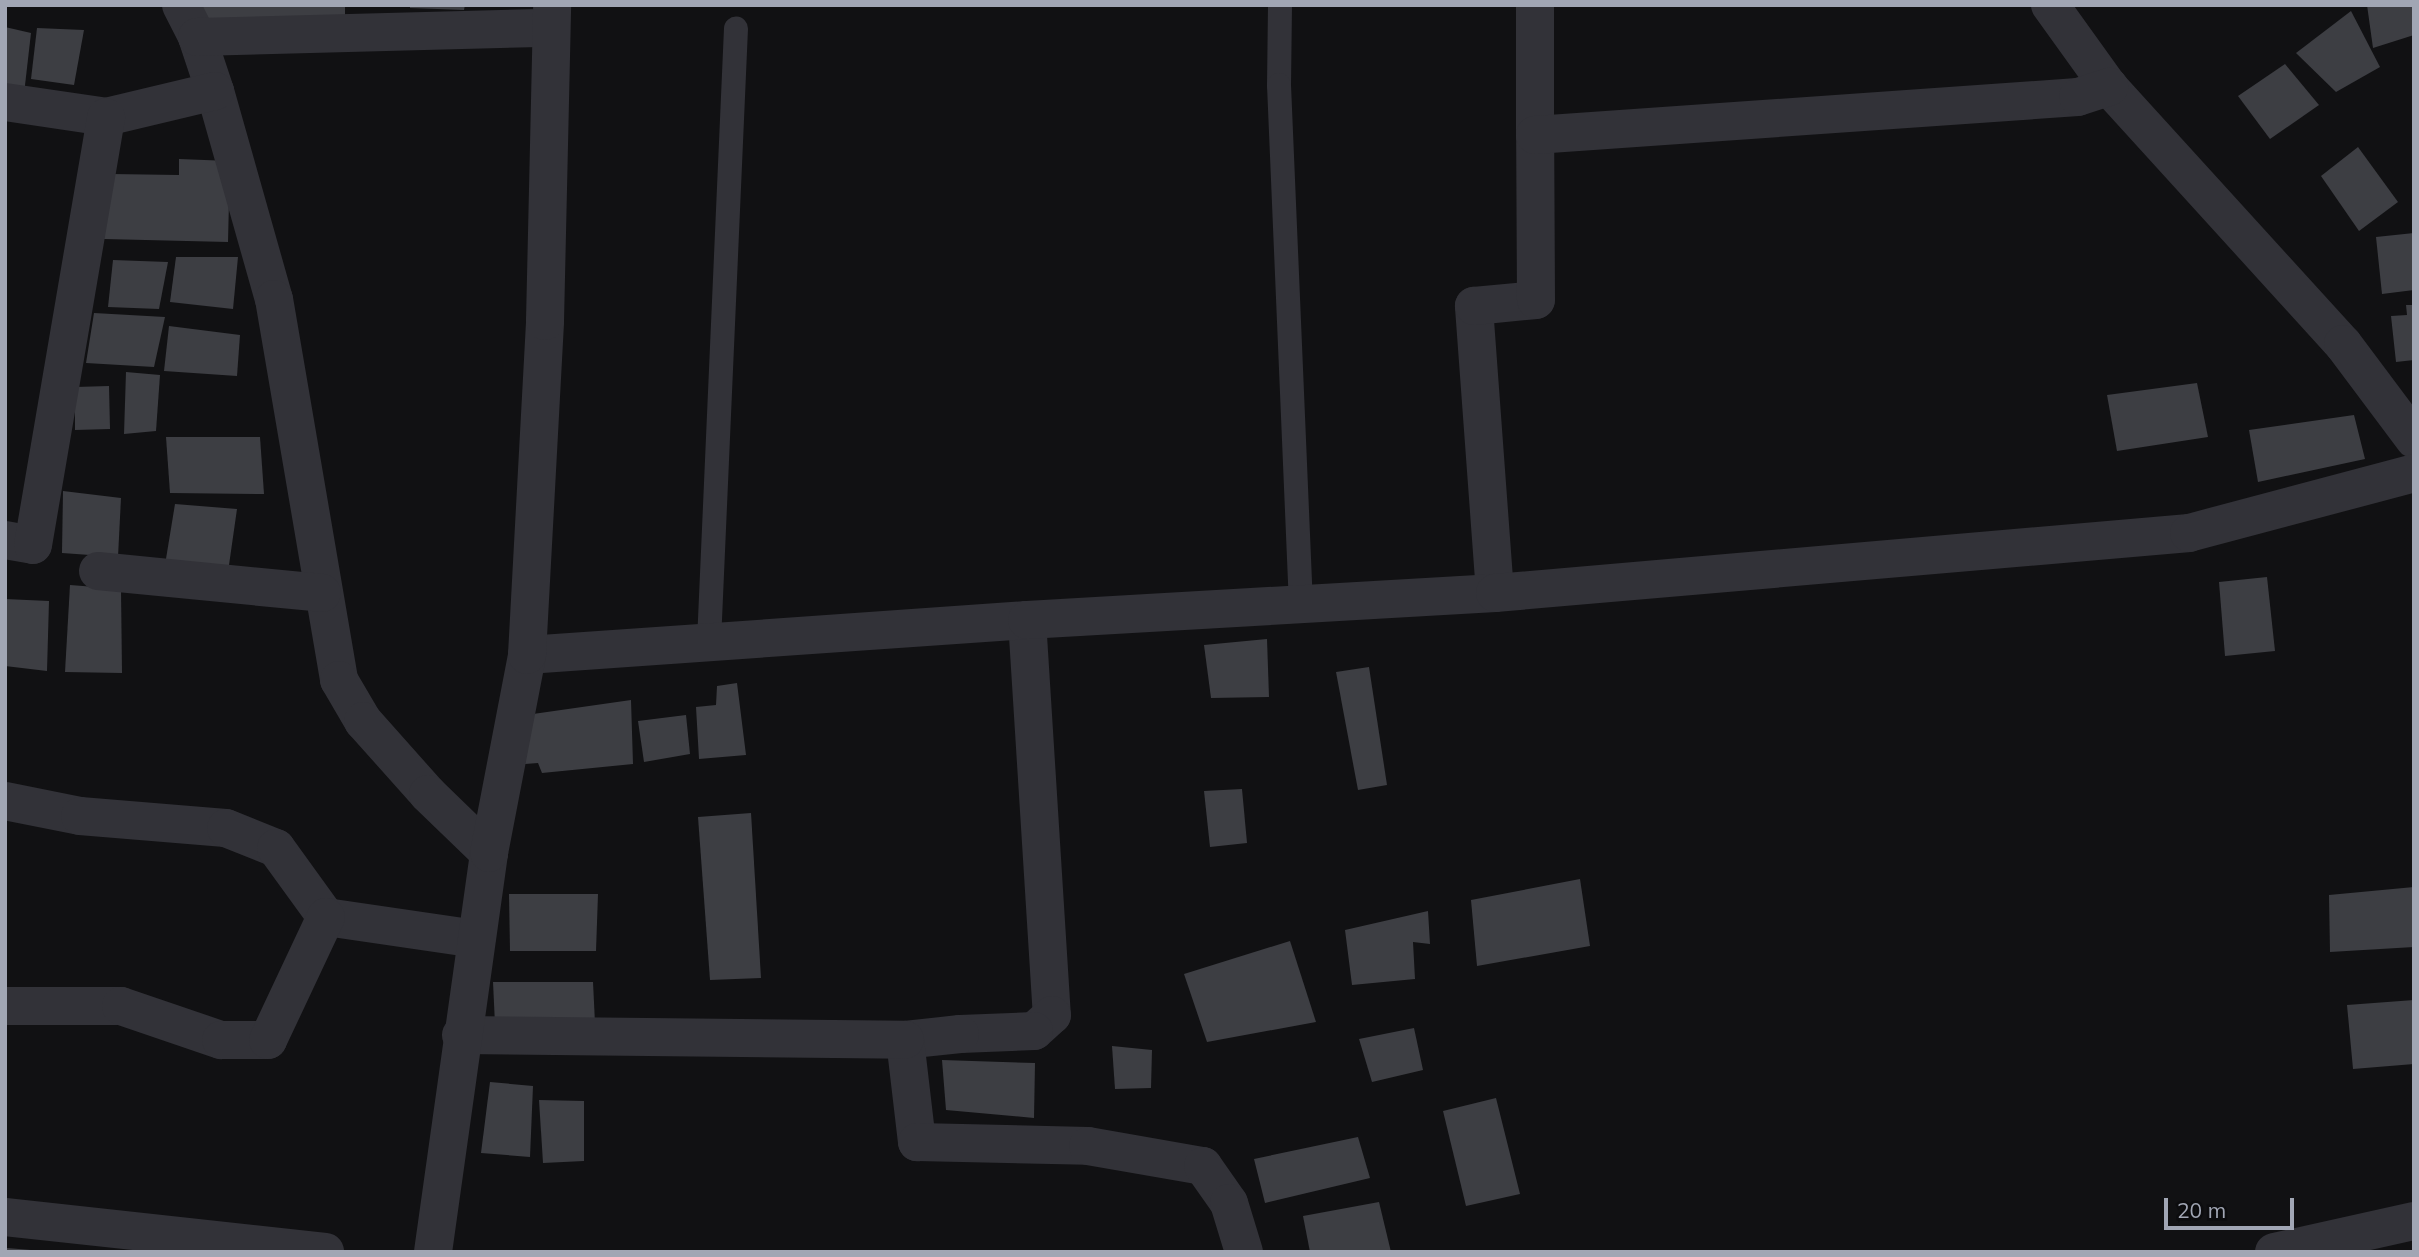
<!DOCTYPE html>
<style>
body{margin:0}
#map{position:relative;width:2419px;height:1257px;overflow:hidden;background:#111113;font-family:Mulish,sans-serif}
div>[style]{position:absolute}
[style*='--x']{left:calc(var(--x)*1px);top:calc(var(--y)*1px);width:calc(var(--w)*1px);rotate:calc(var(--a)*1deg)}
.building>*{inset:0;background:#3d3e43}
.service>*{height:24px;margin:-12px;padding:0 12px;transform-origin:12px;border-radius:12px;background:#323238}
.minor>*{height:38px;margin:-19px;padding:0 19px;transform-origin:19px;border-radius:19px;background:#323238}
span{translate:-50% -50%;white-space:nowrap;text-align:center;line-height:1.15;-webkit-text-stroke:6px #0c0c0e;paint-order:stroke}
.frame{position:absolute;inset:0;border:7px solid #a1a6b4;pointer-events:none}
.scale{position:absolute;left:2164px;top:1198px;width:130px;height:32px;box-sizing:border-box;border:4px solid #a1a6b4;border-top:0;padding-left:9px;font-size:21px;line-height:24px;white-space:nowrap;color:#a1a6b4;-webkit-text-stroke:5px #0c0c0e;paint-order:stroke}
</style>
<div id="map">
<div class="building">
<i style="clip-path:polygon(186px 5px,345px 5px,345px 21px,187px 18px)"></i>
<i style="clip-path:polygon(410px 5px,465px 5px,464px 10px,410px 8px)"></i>
<i style="clip-path:polygon(2367px 5px,2412px 5px,2414px 35px,2373px 48px)"></i>
<i style="clip-path:polygon(2351px 11px,2380px 67px,2336px 92px,2296px 53px)"></i>
<i style="clip-path:polygon(5px 27px,31px 33px,24px 94px,5px 91px)"></i>
<i style="clip-path:polygon(37px 28px,84px 30px,74px 85px,31px 79px)"></i>
<i style="clip-path:polygon(2285px 64px,2319px 105px,2270px 139px,2238px 96px)"></i>
<i style="clip-path:polygon(2358px 147px,2398px 202px,2359px 231px,2321px 176px)"></i>
<i style="clip-path:polygon(179px 159px,230px 161px,228px 242px,104px 239px,111px 174px,179px 175px)"></i>
<i style="clip-path:polygon(2414px 233px,2414px 290px,2382px 294px,2376px 237px)"></i>
<i style="clip-path:polygon(176px 257px,238px 257px,233px 309px,170px 302px)"></i>
<i style="clip-path:polygon(113px 260px,168px 262px,159px 309px,108px 307px)"></i>
<i style="clip-path:polygon(2406px 305px,2414px 305px,2414px 360px,2396px 362px,2391px 316px,2407px 315px)"></i>
<i style="clip-path:polygon(94px 313px,165px 317px,154px 367px,86px 363px)"></i>
<i style="clip-path:polygon(169px 326px,240px 335px,237px 376px,164px 371px)"></i>
<i style="clip-path:polygon(126px 372px,160px 375px,156px 431px,124px 434px)"></i>
<i style="clip-path:polygon(2197px 383px,2208px 437px,2117px 451px,2107px 395px)"></i>
<i style="clip-path:polygon(109px 386px,110px 429px,75px 430px,75px 387px)"></i>
<i style="clip-path:polygon(2354px 415px,2365px 459px,2258px 482px,2249px 430px)"></i>
<i style="clip-path:polygon(166px 437px,260px 437px,264px 494px,170px 493px)"></i>
<i style="clip-path:polygon(63px 491px,121px 498px,118px 557px,62px 553px)"></i>
<i style="clip-path:polygon(175px 504px,237px 509px,228px 572px,164px 571px)"></i>
<i style="clip-path:polygon(2267px 577px,2275px 651px,2225px 656px,2219px 582px)"></i>
<i style="clip-path:polygon(70px 585px,121px 589px,122px 673px,65px 672px)"></i>
<i style="clip-path:polygon(5px 599px,49px 601px,47px 671px,5px 666px)"></i>
<i style="clip-path:polygon(1267px 639px,1269px 697px,1211px 698px,1204px 645px)"></i>
<i style="clip-path:polygon(1369px 667px,1387px 785px,1358px 790px,1336px 672px)"></i>
<i style="clip-path:polygon(737px 683px,746px 755px,699px 759px,696px 707px,716px 705px,717px 686px)"></i>
<i style="clip-path:polygon(631px 700px,633px 764px,542px 773px,538px 763px,525px 764px,533px 714px)"></i>
<i style="clip-path:polygon(686px 715px,690px 754px,644px 762px,638px 721px)"></i>
<i style="clip-path:polygon(1242px 789px,1247px 843px,1210px 847px,1204px 791px)"></i>
<i style="clip-path:polygon(751px 813px,761px 978px,710px 980px,698px 817px)"></i>
<i style="clip-path:polygon(1580px 879px,1590px 946px,1477px 966px,1471px 900px)"></i>
<i style="clip-path:polygon(2414px 887px,2414px 947px,2330px 952px,2329px 895px)"></i>
<i style="clip-path:polygon(509px 894px,598px 894px,596px 951px,510px 951px)"></i>
<i style="clip-path:polygon(1428px 911px,1430px 944px,1413px 942px,1415px 979px,1352px 985px,1345px 930px)"></i>
<i style="clip-path:polygon(1290px 941px,1316px 1022px,1207px 1042px,1184px 974px)"></i>
<i style="clip-path:polygon(493px 982px,593px 982px,595px 1023px,495px 1024px)"></i>
<i style="clip-path:polygon(2414px 1000px,2414px 1064px,2353px 1069px,2347px 1005px)"></i>
<i style="clip-path:polygon(1414px 1028px,1423px 1070px,1372px 1082px,1359px 1039px)"></i>
<i style="clip-path:polygon(1112px 1046px,1152px 1050px,1151px 1088px,1115px 1089px)"></i>
<i style="clip-path:polygon(942px 1060px,1035px 1063px,1034px 1118px,946px 1110px)"></i>
<i style="clip-path:polygon(490px 1082px,533px 1086px,530px 1157px,481px 1153px)"></i>
<i style="clip-path:polygon(1496px 1098px,1520px 1194px,1466px 1206px,1443px 1111px)"></i>
<i style="clip-path:polygon(539px 1100px,584px 1101px,584px 1161px,543px 1163px)"></i>
<i style="clip-path:polygon(1358px 1137px,1370px 1178px,1265px 1203px,1254px 1159px)"></i>
<i style="clip-path:polygon(1379px 1202px,1391px 1252px,1310px 1252px,1303px 1216px)"></i>
<i style="clip-path:polygon(7px 1248px,31px 1250px,31px 1252px,7px 1252px)"></i>
</div>
<div class="service">
<i style="--x:1280;--y:5;--w:80;--a:90.7"></i>
<i style="--x:1279;--y:85;--w:521;--a:87.58"></i>
<i style="--x:709;--y:642;--w:614;--a:-87.48"></i>
</div>
<div class="minor">
<i style="--x:181;--y:5;--w:36;--a:63"></i>
<i style="--x:197;--y:37;--w:57;--a:71.6"></i>
<i style="--x:215;--y:91;--w:216;--a:74.2"></i>
<i style="--x:274;--y:299;--w:387;--a:80.3"></i>
<i style="--x:339;--y:680;--w:48;--a:59.7"></i>
<i style="--x:363;--y:721;--w:98;--a:48.3"></i>
<i style="--x:428;--y:794;--w:85;--a:44"></i>
<i style="--x:2050;--y:5;--w:101;--a:54.3"></i>
<i style="--x:2109;--y:87;--w:348;--a:47.7"></i>
<i style="--x:2343;--y:344;--w:119;--a:53.2"></i>
<i style="--x:197;--y:37;--w:353;--a:-1.5"></i>
<i style="--x:5;--y:102;--w:102;--a:8.4"></i>
<i style="--x:106;--y:117;--w:112;--a:-13.4"></i>
<i style="--x:1535;--y:135;--w:130;--a:-90"></i>
<i style="--x:5;--y:540;--w:28;--a:10"></i>
<i style="--x:33;--y:545;--w:434;--a:-80.3"></i>
<i style="--x:98;--y:571;--w:225;--a:5.6"></i>
<i style="--x:1495;--y:593;--w:288;--a:-94.2"></i>
<i style="--x:1474;--y:306;--w:62;--a:-5.5"></i>
<i style="--x:1536;--y:300;--w:165;--a:-90.3"></i>
<i style="--x:1535;--y:135;--w:544;--a:-4"></i>
<i style="--x:2078;--y:97;--w:33;--a:-18"></i>
<i style="--x:1027;--y:620;--w:396;--a:86.4"></i>
<i style="--x:1052;--y:1015;--w:24;--a:138"></i>
<i style="--x:1034;--y:1031;--w:74;--a:177.7"></i>
<i style="--x:960;--y:1034;--w:55;--a:173.8"></i>
<i style="--x:905;--y:1040;--w:103;--a:83.3"></i>
<i style="--x:917;--y:1142;--w:171;--a:1.3"></i>
<i style="--x:1088;--y:1146;--w:117;--a:9.9"></i>
<i style="--x:1203;--y:1166;--w:45;--a:54.9"></i>
<i style="--x:1229;--y:1203;--w:51;--a:73"></i>
<i style="--x:527;--y:655;--w:501;--a:-4"></i>
<i style="--x:1027;--y:620;--w:469;--a:-3.3"></i>
<i style="--x:1495;--y:593;--w:697;--a:-4.94"></i>
<i style="--x:2189;--y:533;--w:233;--a:-14.9"></i>
<i style="--x:5;--y:801;--w:76;--a:11.3"></i>
<i style="--x:80;--y:816;--w:146;--a:4.7"></i>
<i style="--x:226;--y:828;--w:54;--a:21.8"></i>
<i style="--x:276;--y:848;--w:85;--a:54.1"></i>
<i style="--x:326;--y:917;--w:152;--a:8.3"></i>
<i style="--x:5;--y:1006;--w:116;--a:0"></i>
<i style="--x:121;--y:1006;--w:106;--a:18.8"></i>
<i style="--x:221;--y:1040;--w:47;--a:0"></i>
<i style="--x:268;--y:1040;--w:136;--a:-64.8"></i>
<i style="--x:461;--y:1035;--w:444;--a:0.6"></i>
<i style="--x:5;--y:1217;--w:322;--a:6.2"></i>
<i style="--x:433;--y:1252;--w:403;--a:-82"></i>
<i style="--x:489;--y:853;--w:202;--a:-79.1"></i>
<i style="--x:527;--y:655;--w:334;--a:-86.9"></i>
<i style="--x:545;--y:321;--w:316;--a:-88.7"></i>
<i style="--x:2274;--y:1252;--w:143;--a:-12.5"></i>
</div>
<div class="frame"></div>
<div class="scale">20 m</div>
</div>
